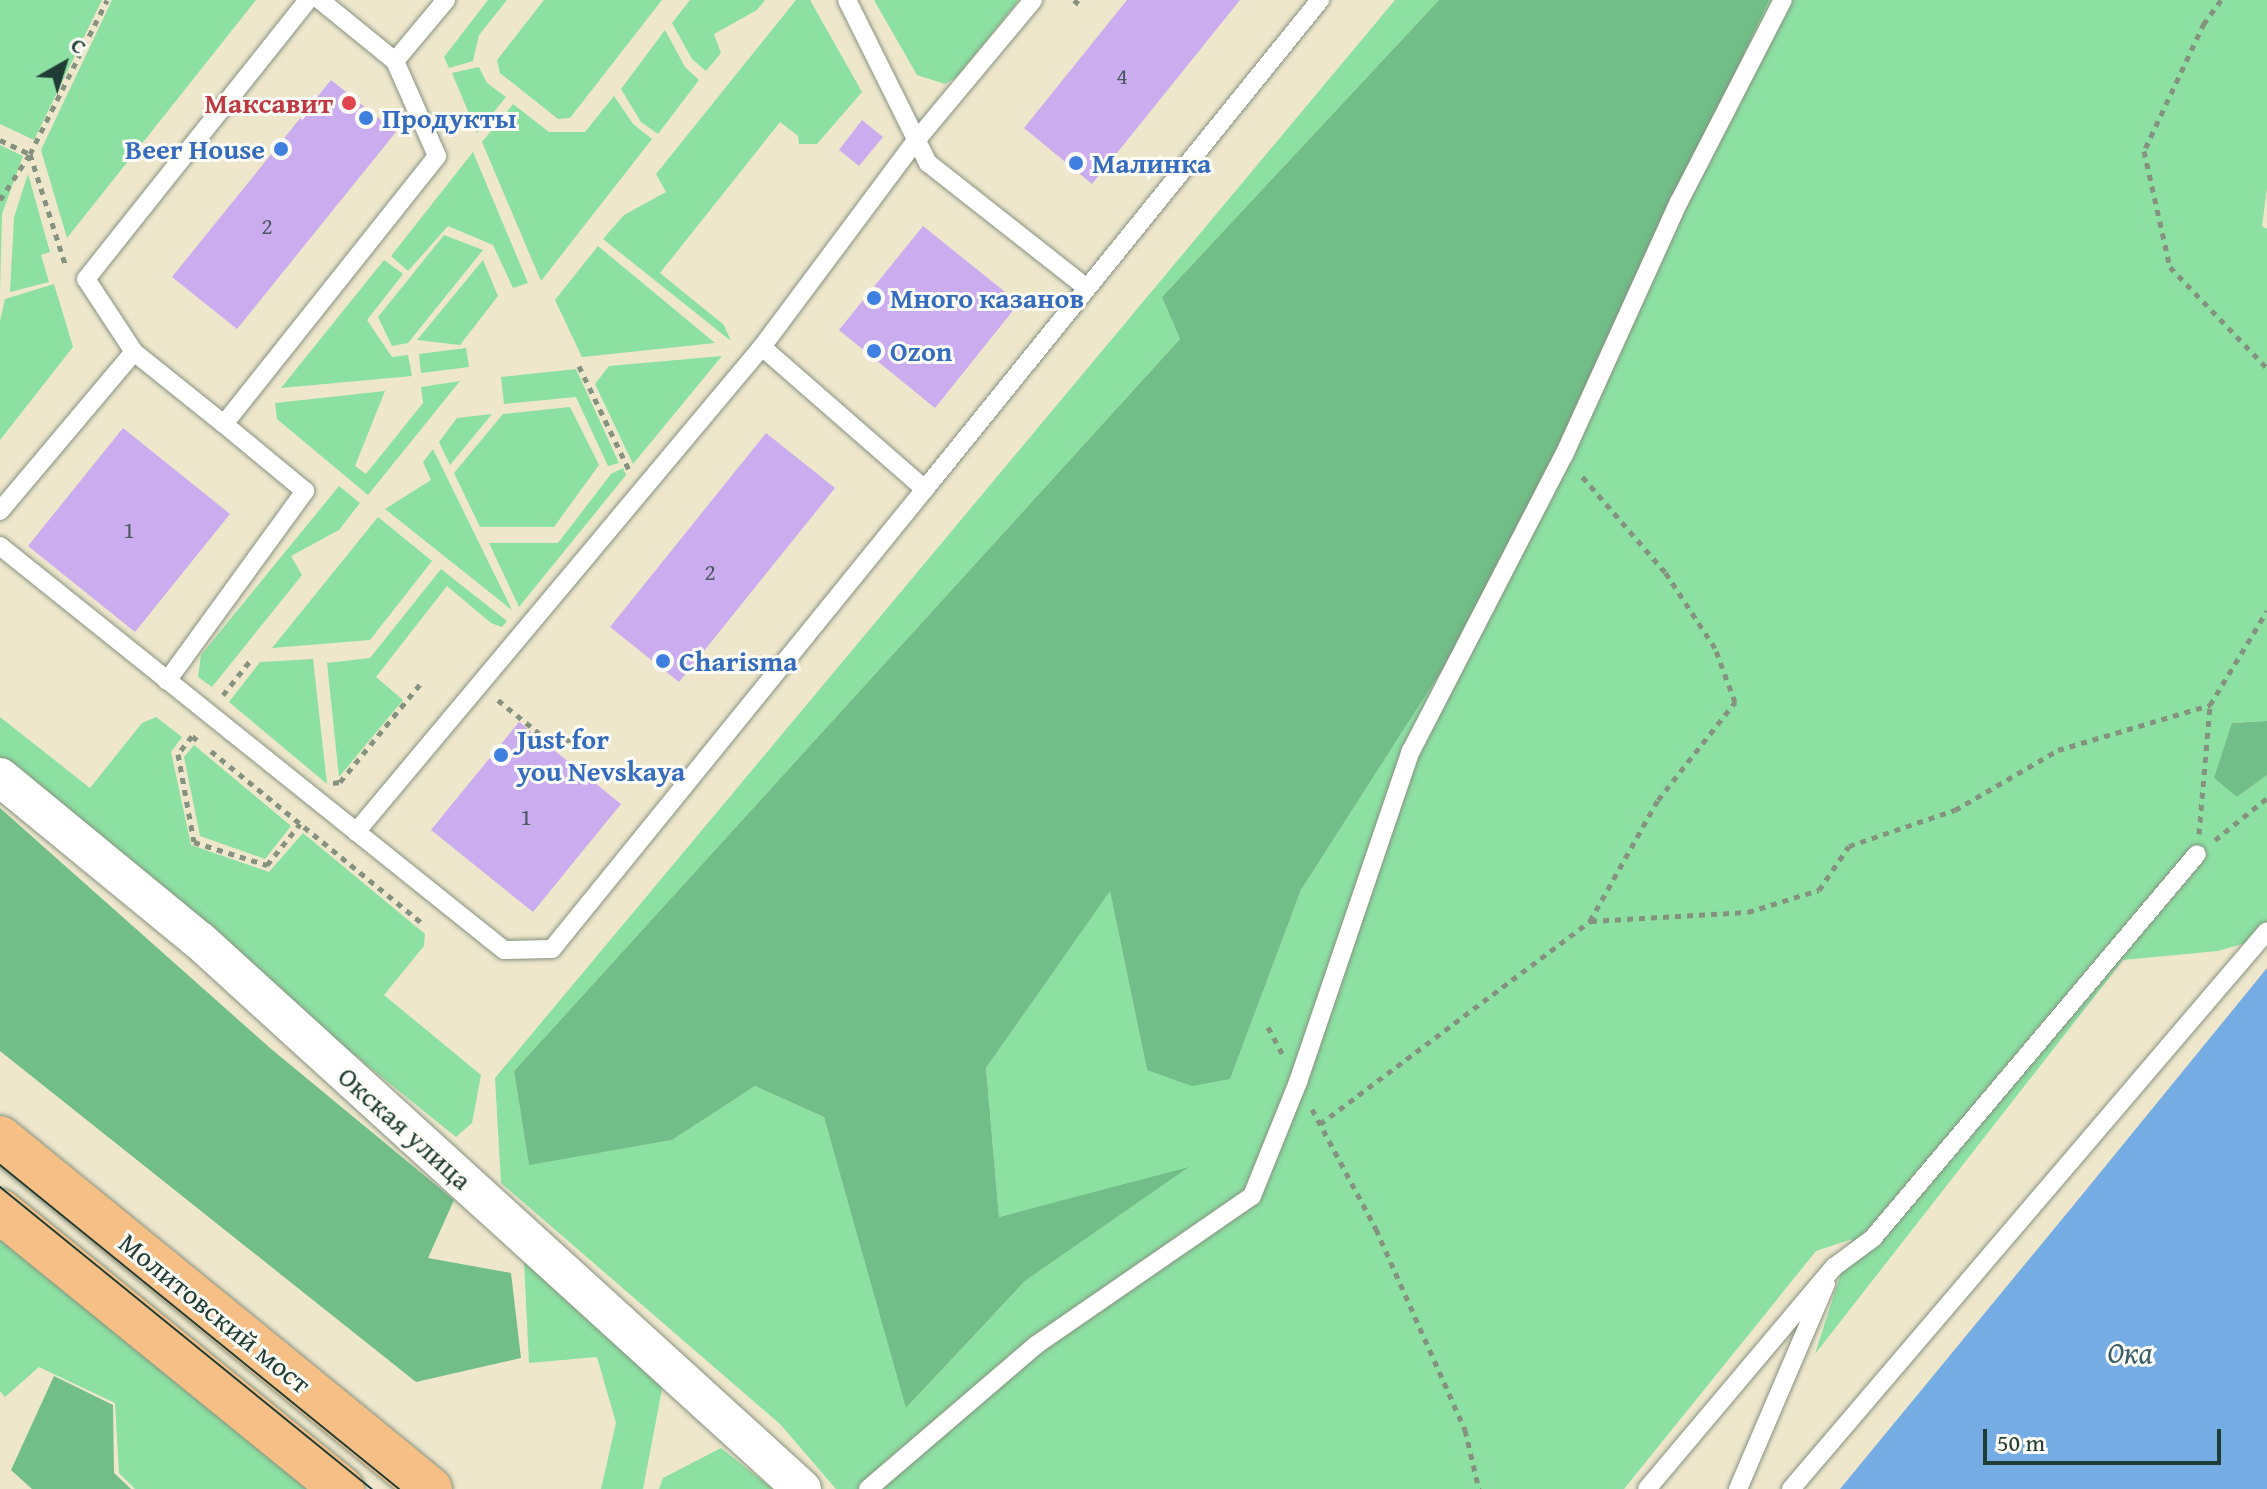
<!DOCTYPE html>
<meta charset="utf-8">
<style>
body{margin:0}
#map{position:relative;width:2267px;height:1489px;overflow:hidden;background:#eee7cc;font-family:"Gentium Book Plus",serif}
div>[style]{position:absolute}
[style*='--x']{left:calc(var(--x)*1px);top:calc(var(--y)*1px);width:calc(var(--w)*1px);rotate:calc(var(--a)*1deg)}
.green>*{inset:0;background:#8ce0a2}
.forest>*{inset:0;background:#71be88}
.water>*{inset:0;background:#74ace3}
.building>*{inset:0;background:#cbacee}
.path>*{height:5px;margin-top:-2.5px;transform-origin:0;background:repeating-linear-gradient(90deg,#869280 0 6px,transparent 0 12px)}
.roads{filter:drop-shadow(0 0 2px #869280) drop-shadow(0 0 2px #869280)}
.lane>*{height:18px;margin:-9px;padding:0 9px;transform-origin:9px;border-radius:9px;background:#fff}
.street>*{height:38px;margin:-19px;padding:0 19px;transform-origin:19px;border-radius:19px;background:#fff}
.primary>*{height:44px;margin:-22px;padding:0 22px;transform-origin:22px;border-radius:22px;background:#f5bf86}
.tram>*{height:2px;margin:-1px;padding:0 1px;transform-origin:1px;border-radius:1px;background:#1f3d34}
.dots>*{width:22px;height:22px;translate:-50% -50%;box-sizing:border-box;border:4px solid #fdfcf7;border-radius:50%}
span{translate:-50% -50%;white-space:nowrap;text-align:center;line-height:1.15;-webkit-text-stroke:6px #fdfcf7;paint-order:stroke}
.number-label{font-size:24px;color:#4a5962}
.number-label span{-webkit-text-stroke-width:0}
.health-label{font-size:28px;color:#be3a42;font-weight:700}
.right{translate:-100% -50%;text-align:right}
.shop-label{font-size:28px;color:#366cbe;font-weight:700}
.left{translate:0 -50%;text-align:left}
.street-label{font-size:28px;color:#1f3d34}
.water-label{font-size:30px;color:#395e69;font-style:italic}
.north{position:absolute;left:24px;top:24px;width:80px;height:80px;-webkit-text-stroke:6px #fdfcf7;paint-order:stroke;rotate:39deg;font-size:22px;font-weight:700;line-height:32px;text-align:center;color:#1f3d34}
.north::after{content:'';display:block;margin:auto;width:28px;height:36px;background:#1f3d34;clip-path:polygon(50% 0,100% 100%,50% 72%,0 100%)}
.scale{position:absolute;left:1983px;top:1429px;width:238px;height:36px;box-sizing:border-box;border:4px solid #1f3d34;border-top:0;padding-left:10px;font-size:24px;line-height:28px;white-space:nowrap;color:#1f3d34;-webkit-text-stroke:6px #fdfcf7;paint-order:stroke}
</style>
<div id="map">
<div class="green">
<i style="clip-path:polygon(0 0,102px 0,34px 140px,0 124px)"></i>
<i style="clip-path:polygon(112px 0,256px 0,67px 238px,41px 150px)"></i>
<i style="clip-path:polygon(488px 0,507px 0,479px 35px,473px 61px,449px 68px,444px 57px)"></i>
<i style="clip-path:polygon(544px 0,662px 0,570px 118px,558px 119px,500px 73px,497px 60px)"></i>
<i style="clip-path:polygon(690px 0,765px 0,757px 10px,714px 34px,721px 53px,706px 71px,692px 59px,672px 23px)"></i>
<i style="clip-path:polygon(796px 0,810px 0,862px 92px,817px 144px,799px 144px,798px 136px,780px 122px,660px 273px,724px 325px,731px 341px,603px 239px,624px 215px,666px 192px,656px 174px)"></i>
<i style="clip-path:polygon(874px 0,1019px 0,957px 77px,945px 84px,917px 75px)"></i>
<i style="clip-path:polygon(1395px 0,1439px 0,1162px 297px,1180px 339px,514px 1071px,529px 1164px,672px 1140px,755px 1086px,824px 1117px,907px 1407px,1025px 1281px,1186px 1169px,999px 1217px,986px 1068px,1110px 890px,1147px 1070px,1230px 1078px,1301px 890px,1495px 587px,1769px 0,2267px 0,2267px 188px,2262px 226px,2267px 229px,2267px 721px,2232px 723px,2237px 797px,2267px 775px,2267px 937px,2218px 951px,2123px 960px,1815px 1354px,1852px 1239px,1816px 1251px,1624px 1489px,836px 1489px,780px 1424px,501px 1183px,495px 1078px)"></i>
<i style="clip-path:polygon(665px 30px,685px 67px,699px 80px,658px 134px,641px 122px,621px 89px)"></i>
<i style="clip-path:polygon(479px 67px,487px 83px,506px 97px,477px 133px,452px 73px)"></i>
<i style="clip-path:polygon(614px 96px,633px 124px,652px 139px,541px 281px,482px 142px,513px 104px,549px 132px,585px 132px)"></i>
<i style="clip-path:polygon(0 145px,23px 156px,2px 214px,0 292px)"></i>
<i style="clip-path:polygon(473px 152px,528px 283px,513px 288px,493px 245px,448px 226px,408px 271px,391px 256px)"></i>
<i style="clip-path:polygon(28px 174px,50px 252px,41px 255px,49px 282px,10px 292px,14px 217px)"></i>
<i style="clip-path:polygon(444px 235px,483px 250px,408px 343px,392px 346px,378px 317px)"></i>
<i style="clip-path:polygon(598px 246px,715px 343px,582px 357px,555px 300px)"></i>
<i style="clip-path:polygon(384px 260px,403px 274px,367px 320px,392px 357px,408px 355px,412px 376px,281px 388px)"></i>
<i style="clip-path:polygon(483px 260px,498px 296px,460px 345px,417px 340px)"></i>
<i style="clip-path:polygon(54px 284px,73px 347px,0 440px,0 321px,5px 299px)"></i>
<i style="clip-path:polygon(466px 348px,469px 367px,421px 373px,419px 354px)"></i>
<i style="clip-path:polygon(722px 356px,633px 464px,595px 384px,609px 366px)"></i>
<i style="clip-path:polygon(576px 369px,619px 463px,608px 466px,576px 397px,504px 404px,501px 377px)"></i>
<i style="clip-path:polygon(460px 381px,368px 495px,277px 419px,275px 403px,385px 391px,355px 466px,366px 474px,423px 403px,421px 387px)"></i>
<i style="clip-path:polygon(570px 407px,599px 465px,554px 527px,480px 527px,454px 473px,503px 414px)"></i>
<i style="clip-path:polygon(492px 414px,450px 465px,439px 442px,457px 418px)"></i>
<i style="clip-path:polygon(433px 449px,512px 610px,385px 509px,431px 480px,423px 462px)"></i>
<i style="clip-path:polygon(623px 468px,626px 475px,519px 607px,489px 543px,558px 543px,611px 474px)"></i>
<i style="clip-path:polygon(339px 486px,360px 503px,339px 530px,291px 556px,302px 575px,212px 687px,198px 677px,201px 655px)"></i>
<i style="clip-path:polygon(378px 517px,432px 561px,370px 640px,272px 648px)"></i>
<i style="clip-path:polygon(441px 569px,507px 621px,502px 627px,491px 623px,447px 586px,376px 677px,403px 700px,339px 777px,327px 663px,370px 658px)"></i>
<i style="clip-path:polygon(313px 659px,327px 784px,229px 702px,260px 662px)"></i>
<i style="clip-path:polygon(0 717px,90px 788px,142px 723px,156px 717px,182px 737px,171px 752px,191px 845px,269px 872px,303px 833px,425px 934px,424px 946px,384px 995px,481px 1075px,472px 1123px,456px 1137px,0 769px)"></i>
<i style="clip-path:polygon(194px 745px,291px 826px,265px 859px,200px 836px,184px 757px)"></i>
<i style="clip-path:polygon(0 1229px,324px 1489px,135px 1489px,119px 1473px,115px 1403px,39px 1367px,5px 1397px,0 1391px)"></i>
<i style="clip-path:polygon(524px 1262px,611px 1332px,663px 1384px,643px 1489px,601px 1489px,616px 1423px,597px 1357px,529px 1363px)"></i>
<i style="clip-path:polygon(721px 1448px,773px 1489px,659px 1489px,663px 1478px)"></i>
</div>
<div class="forest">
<i style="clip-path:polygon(1439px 0,1769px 0,1495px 587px,1301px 890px,1230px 1079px,1192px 1086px,1147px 1070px,1110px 891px,986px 1068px,999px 1217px,1189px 1167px,1025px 1281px,906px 1408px,824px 1117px,755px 1086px,672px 1140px,529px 1165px,514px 1071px,1180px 339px,1162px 297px)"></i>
<i style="clip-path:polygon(2267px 721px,2267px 775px,2237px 797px,2214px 778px,2232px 723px)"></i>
<i style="clip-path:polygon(0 808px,270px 1048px,454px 1200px,428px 1258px,511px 1273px,521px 1358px,416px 1382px,0 1051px)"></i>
<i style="clip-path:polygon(54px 1376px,113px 1405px,114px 1473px,131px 1489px,32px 1489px,11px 1470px)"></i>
</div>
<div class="water">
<i style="clip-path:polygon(2267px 968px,2267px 1489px,1840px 1489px,2086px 1190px)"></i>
</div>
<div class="building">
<i style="clip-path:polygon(1127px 0,1240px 0,1092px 184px,1024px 128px)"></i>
<i style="clip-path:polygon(331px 80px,396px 132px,237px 329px,172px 277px)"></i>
<i style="clip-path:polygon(862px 120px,883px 137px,859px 166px,839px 150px)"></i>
<i style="clip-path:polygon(923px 226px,1019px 303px,935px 408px,839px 330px)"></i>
<i style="clip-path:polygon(123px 428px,230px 514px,135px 632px,28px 546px)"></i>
<i style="clip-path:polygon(766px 433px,835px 488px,679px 682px,610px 627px)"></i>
<i style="clip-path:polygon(519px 722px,621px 804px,533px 912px,431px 830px)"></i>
</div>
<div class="path">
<i style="--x:1074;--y:0;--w:8;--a:40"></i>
<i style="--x:2221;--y:0;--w:29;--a:126"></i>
<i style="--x:2204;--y:23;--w:141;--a:115.1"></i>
<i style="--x:2144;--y:151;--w:119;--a:77.4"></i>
<i style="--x:2170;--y:267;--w:140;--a:46.2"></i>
<i style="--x:0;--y:140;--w:33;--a:25"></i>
<i style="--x:30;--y:154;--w:119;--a:72.3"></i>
<i style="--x:0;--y:200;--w:55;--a:-56.9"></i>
<i style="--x:30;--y:154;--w:172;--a:-63.4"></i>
<i style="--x:579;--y:366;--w:115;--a:64.3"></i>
<i style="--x:223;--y:695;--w:48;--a:-51.7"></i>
<i style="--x:498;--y:700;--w:60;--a:39"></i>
<i style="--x:545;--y:738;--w:20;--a:9"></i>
<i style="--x:565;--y:741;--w:22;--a:-18"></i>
<i style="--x:197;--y:740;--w:6;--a:-141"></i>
<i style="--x:192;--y:736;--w:23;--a:128"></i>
<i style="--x:178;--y:754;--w:89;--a:79.7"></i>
<i style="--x:194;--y:842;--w:77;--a:17.5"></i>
<i style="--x:267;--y:865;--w:53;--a:-51.2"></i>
<i style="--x:211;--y:751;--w:271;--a:39.2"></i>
<i style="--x:333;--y:783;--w:7;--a:-8"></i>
<i style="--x:340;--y:782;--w:128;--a:-50.7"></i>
<i style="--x:2199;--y:834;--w:129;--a:-85.1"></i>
<i style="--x:2210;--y:705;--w:110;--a:-58.8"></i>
<i style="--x:2215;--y:840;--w:67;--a:-38.9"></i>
<i style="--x:1591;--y:921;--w:157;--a:-3.3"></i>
<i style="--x:1748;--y:912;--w:74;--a:-17.2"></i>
<i style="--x:1819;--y:890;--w:53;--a:-55.7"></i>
<i style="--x:1849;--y:846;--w:112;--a:-18.8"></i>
<i style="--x:1955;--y:810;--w:119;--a:-30.2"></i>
<i style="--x:2058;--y:750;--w:159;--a:-16.5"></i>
<i style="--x:1268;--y:1027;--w:32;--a:62"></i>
<i style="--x:1312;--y:1109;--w:136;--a:61.9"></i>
<i style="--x:1376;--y:1229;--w:220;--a:66.1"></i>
<i style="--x:1465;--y:1430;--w:61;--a:76.7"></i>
<i style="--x:1320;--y:1124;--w:338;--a:-36.9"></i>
<i style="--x:1590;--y:921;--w:139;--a:-60.7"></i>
<i style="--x:1658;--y:800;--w:125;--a:-51.8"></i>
<i style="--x:1735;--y:702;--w:58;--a:-110.3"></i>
<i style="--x:1715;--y:648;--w:91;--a:-123.3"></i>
<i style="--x:1665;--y:572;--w:130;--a:-130.9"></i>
</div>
<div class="roads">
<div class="lane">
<i style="--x:320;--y:0;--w:97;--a:39.1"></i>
<i style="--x:395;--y:61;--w:80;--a:-50.1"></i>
<i style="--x:847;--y:0;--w:182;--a:63.6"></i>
<i style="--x:928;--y:163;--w:202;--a:38.2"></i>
<i style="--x:762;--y:347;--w:216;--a:41.1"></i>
<i style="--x:925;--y:489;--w:629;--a:-51.07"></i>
<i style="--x:134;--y:352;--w:115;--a:38.7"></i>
<i style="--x:224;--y:424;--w:342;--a:-51.5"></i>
<i style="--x:437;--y:156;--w:104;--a:-113.9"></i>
<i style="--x:0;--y:511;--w:208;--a:-49.9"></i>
<i style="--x:134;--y:352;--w:87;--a:-123.3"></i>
<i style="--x:86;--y:279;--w:357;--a:-51.5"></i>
<i style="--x:0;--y:546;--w:646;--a:38.72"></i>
<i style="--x:504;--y:950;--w:48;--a:-1.2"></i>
<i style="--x:552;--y:949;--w:592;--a:-50.96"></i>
<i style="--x:167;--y:681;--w:235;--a:-54"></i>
<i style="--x:305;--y:491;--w:105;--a:-140.4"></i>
<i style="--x:356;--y:832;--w:633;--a:-50.07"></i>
<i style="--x:762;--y:347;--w:254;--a:-53.3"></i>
<i style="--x:914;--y:143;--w:186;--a:-50.2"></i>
<i style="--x:868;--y:1489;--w:221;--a:-40.6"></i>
<i style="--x:1036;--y:1345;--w:262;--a:-34.6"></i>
<i style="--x:1252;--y:1196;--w:123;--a:-68"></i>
<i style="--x:1298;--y:1082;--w:350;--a:-71.2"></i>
<i style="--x:1411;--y:751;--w:333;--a:-62.7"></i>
<i style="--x:1564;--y:455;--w:278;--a:-65.6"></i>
<i style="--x:1679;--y:202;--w:227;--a:-62.8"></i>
<i style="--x:1647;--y:1489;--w:290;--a:-49.9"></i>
<i style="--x:1834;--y:1267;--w:49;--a:-36.6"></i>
<i style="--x:1873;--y:1238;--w:502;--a:-49.84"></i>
<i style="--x:1738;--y:1489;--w:223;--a:-66.8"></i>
<i style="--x:1791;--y:1489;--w:733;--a:-49.53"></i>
</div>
<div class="street">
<i style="--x:0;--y:777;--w:259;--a:39.4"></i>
<i style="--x:200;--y:941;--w:814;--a:42.31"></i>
</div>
<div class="primary">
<i style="--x:0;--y:1138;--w:555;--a:39.22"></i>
<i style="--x:0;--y:1211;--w:441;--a:39.1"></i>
</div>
</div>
<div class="tram">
<i style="--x:0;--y:1165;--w:514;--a:39.08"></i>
<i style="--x:0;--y:1187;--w:479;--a:39.1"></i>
</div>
<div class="dots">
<i style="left:349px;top:103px;background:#e0444e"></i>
<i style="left:366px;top:118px;background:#3f7fe0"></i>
<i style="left:281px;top:149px;background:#3f7fe0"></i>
<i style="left:1076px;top:163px;background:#3f7fe0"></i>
<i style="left:874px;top:298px;background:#3f7fe0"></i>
<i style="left:874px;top:351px;background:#3f7fe0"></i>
<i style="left:663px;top:661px;background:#3f7fe0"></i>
<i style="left:501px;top:755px;background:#3f7fe0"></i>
</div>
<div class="number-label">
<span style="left:1122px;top:76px">4</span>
<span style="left:267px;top:226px">2</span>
<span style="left:129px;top:530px">1</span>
<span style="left:710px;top:572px">2</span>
<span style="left:526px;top:817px">1</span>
</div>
<div class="health-label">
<span class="right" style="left:333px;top:103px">Максавит</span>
</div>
<div class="shop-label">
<span class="left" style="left:382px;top:118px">Продукты</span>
<span class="right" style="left:265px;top:149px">Beer House</span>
<span class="left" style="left:1092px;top:163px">Малинка</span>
<span class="left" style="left:890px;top:298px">Много казанов</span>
<span class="left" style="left:890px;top:351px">Ozon</span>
<span class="left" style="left:679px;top:661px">Charisma</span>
<span class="left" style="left:517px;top:755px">Just for<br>you Nevskaya</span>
</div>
<div class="street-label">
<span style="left:405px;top:1128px;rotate:42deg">Окская улица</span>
<span style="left:215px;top:1313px;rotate:39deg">Молитовский мост</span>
</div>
<div class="water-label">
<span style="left:2130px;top:1352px">Ока</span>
</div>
<div class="north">С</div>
<div class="scale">50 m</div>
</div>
